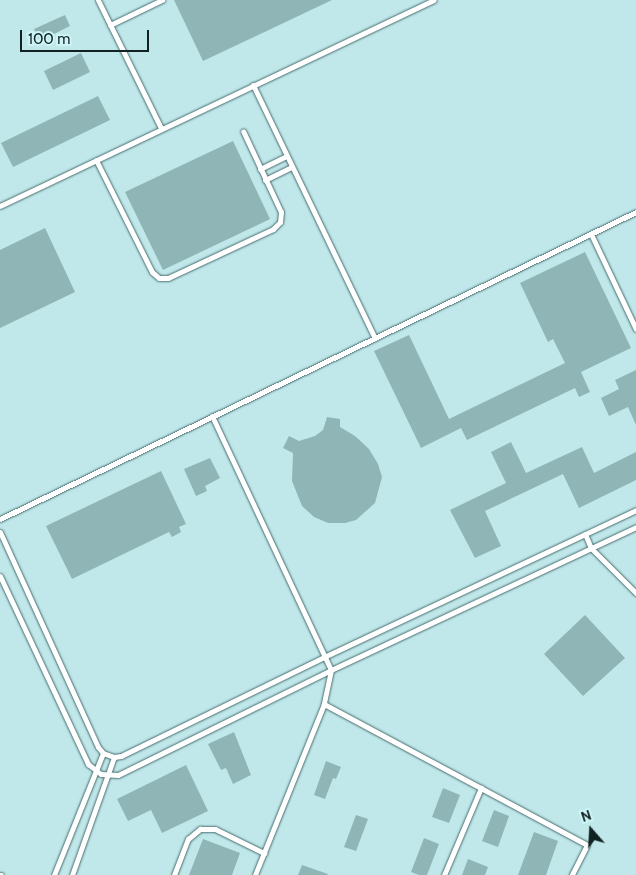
<!DOCTYPE html>
<style>
body{margin:0}
#map{position:relative;width:636px;height:875px;overflow:hidden;background:#c0e8ea;font-family:Cabin,sans-serif}
div>[style]{position:absolute}
[style*='--x']{left:calc(var(--x)*1px);top:calc(var(--y)*1px);width:calc(var(--w)*1px);rotate:calc(var(--a)*1deg)}
.building>*{inset:0;background:#8fb5b6}
.roads{filter:drop-shadow(0 0 1px #486c6e) drop-shadow(0 0 1px #486c6e)}
.lane>*{height:5px;margin:-2.5px;padding:0 2.5px;transform-origin:2.5px;border-radius:2.5px;background:#fff}
span{translate:-50% -50%;white-space:nowrap;text-align:center;line-height:1.15;-webkit-text-stroke:5px #cdf5f7;paint-order:stroke}
.north{position:absolute;left:566px;top:805px;width:50px;height:50px;-webkit-text-stroke:4px #cdf5f7;paint-order:stroke;rotate:341deg;font-size:14px;font-weight:700;line-height:20px;text-align:center;color:#122122}
.north::after{content:'';display:block;margin:auto;width:18px;height:22px;background:#122122;clip-path:polygon(50% 0,100% 100%,50% 72%,0 100%)}
.scale{position:absolute;left:20px;top:30px;width:129px;height:22px;box-sizing:border-box;border:2px solid #122122;border-top:0;padding-left:6px;font-size:15px;line-height:18px;white-space:nowrap;color:#122122;-webkit-text-stroke:4px #cdf5f7;paint-order:stroke}
</style>
<div id="map">
<div class="building">
<i style="clip-path:polygon(174px 0,332px 0,203px 61px)"></i>
<i style="clip-path:polygon(65px 15px,70px 26px,40px 41px,34px 29px)"></i>
<i style="clip-path:polygon(81px 53px,90px 72px,53px 90px,44px 71px)"></i>
<i style="clip-path:polygon(98px 96px,110px 120px,13px 167px,1px 143px)"></i>
<i style="clip-path:polygon(233px 141px,270px 219px,163px 270px,125px 192px)"></i>
<i style="clip-path:polygon(45px 228px,75px 292px,0 328px,0 250px)"></i>
<i style="clip-path:polygon(585px 252px,631px 348px,581px 372px,590px 392px,579px 397px,575px 388px,467px 440px,461px 428px,421px 448px,374px 351px,409px 335px,449px 419px,565px 363px,553px 339px,548px 342px,520px 283px)"></i>
<i style="clip-path:polygon(636px 370px,636px 425px,628px 407px,609px 416px,601px 398px,619px 389px,615px 380px)"></i>
<i style="clip-path:polygon(327px 417px,340px 419px,340px 427px,355px 436px,369px 449px,378px 464px,382px 477px,375px 503px,356px 520px,345px 523px,328px 523px,314px 517px,302px 506px,292px 481px,293px 453px,283px 448px,289px 436px,299px 441px,315px 436px,323px 430px)"></i>
<i style="clip-path:polygon(511px 442px,526px 473px,582px 447px,594px 473px,636px 452px,636px 480px,579px 508px,563px 474px,485px 511px,501px 546px,475px 558px,450px 510px,506px 483px,491px 452px)"></i>
<i style="clip-path:polygon(210px 458px,220px 478px,205px 486px,207px 491px,196px 496px,184px 469px)"></i>
<i style="clip-path:polygon(161px 471px,186px 524px,179px 527px,181px 532px,172px 537px,169px 532px,72px 579px,46px 526px)"></i>
<i style="clip-path:polygon(585px 615px,625px 658px,583px 696px,544px 654px)"></i>
<i style="clip-path:polygon(234px 732px,251px 775px,233px 784px,226px 768px,221px 770px,208px 744px)"></i>
<i style="clip-path:polygon(326px 761px,341px 767px,336px 779px,333px 778px,325px 799px,314px 795px)"></i>
<i style="clip-path:polygon(186px 765px,208px 811px,162px 833px,151px 810px,128px 821px,117px 799px)"></i>
<i style="clip-path:polygon(443px 788px,460px 795px,449px 823px,432px 817px)"></i>
<i style="clip-path:polygon(494px 810px,509px 816px,498px 847px,482px 841px)"></i>
<i style="clip-path:polygon(356px 815px,368px 819px,356px 851px,344px 847px)"></i>
<i style="clip-path:polygon(534px 832px,558px 841px,546px 875px,518px 875px)"></i>
<i style="clip-path:polygon(424px 838px,439px 844px,427px 875px,419px 875px,411px 872px)"></i>
<i style="clip-path:polygon(203px 839px,240px 853px,232px 875px,189px 875px)"></i>
<i style="clip-path:polygon(468px 859px,488px 867px,485px 875px,462px 875px)"></i>
<i style="clip-path:polygon(302px 865px,328px 874px,327px 875px,298px 875px)"></i>
</div>
<div class="roads">
<div class="lane">
<i style="--x:98;--y:0;--w:143;--a:63.8"></i>
<i style="--x:110;--y:25;--w:58;--a:-25.7"></i>
<i style="--x:253;--y:85;--w:281;--a:64.3"></i>
<i style="--x:96;--y:160;--w:125;--a:63.4"></i>
<i style="--x:152;--y:272;--w:9;--a:41"></i>
<i style="--x:159;--y:278;--w:9;--a:0"></i>
<i style="--x:168;--y:278;--w:116;--a:-25"></i>
<i style="--x:273;--y:229;--w:10;--a:-45"></i>
<i style="--x:280;--y:222;--w:10;--a:-84"></i>
<i style="--x:281;--y:212;--w:89;--a:-115.1"></i>
<i style="--x:260;--y:169;--w:30;--a:-26"></i>
<i style="--x:265;--y:180;--w:30;--a:-26"></i>
<i style="--x:0;--y:206;--w:480;--a:-25.4"></i>
<i style="--x:591;--y:234;--w:105;--a:64.7"></i>
<i style="--x:212;--y:416;--w:280;--a:64.9"></i>
<i style="--x:331;--y:670;--w:35;--a:102"></i>
<i style="--x:324;--y:704;--w:184;--a:112"></i>
<i style="--x:0;--y:519;--w:706;--a:-25.77"></i>
<i style="--x:0;--y:532;--w:236;--a:65.5"></i>
<i style="--x:98;--y:747;--w:8;--a:50"></i>
<i style="--x:103;--y:753;--w:12;--a:20"></i>
<i style="--x:114;--y:757;--w:7;--a:-8"></i>
<i style="--x:121;--y:756;--w:226;--a:-26"></i>
<i style="--x:324;--y:657;--w:345;--a:-25.2"></i>
<i style="--x:585;--y:534;--w:15;--a:67"></i>
<i style="--x:591;--y:548;--w:64;--a:45"></i>
<i style="--x:0;--y:576;--w:208;--a:64.9"></i>
<i style="--x:88;--y:764;--w:16;--a:38"></i>
<i style="--x:101;--y:774;--w:17;--a:3"></i>
<i style="--x:118;--y:775;--w:237;--a:-26.2"></i>
<i style="--x:331;--y:670;--w:337;--a:-25.1"></i>
<i style="--x:324;--y:704;--w:298;--a:28.2"></i>
<i style="--x:587;--y:845;--w:34;--a:117"></i>
<i style="--x:0;--y:875;--w:1;--a:0"></i>
<i style="--x:54;--y:875;--w:131;--a:-68.1"></i>
<i style="--x:72;--y:875;--w:125;--a:-70.4"></i>
<i style="--x:174;--y:875;--w:39;--a:-69"></i>
<i style="--x:188;--y:839;--w:16;--a:-40"></i>
<i style="--x:200;--y:829;--w:15;--a:0"></i>
<i style="--x:215;--y:829;--w:55;--a:26.1"></i>
<i style="--x:444;--y:875;--w:95;--a:-67"></i>
</div>
</div>
<div class="north">N</div>
<div class="scale">100 m</div>
</div>
